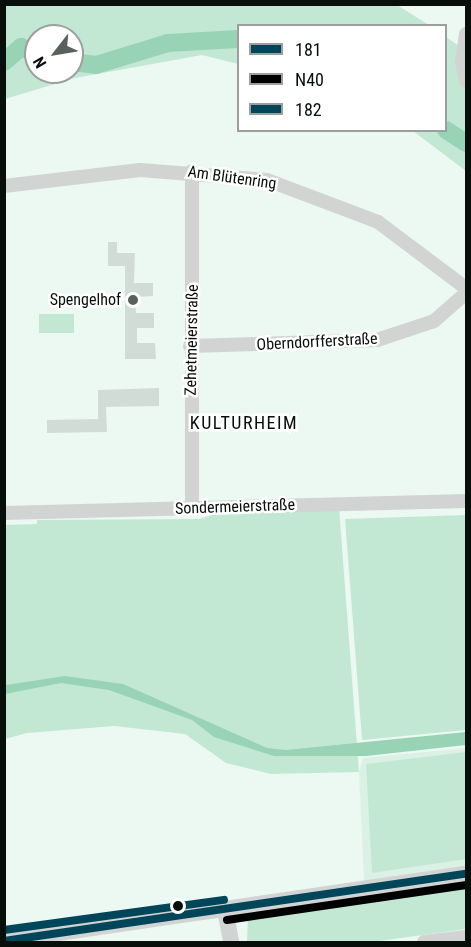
<!DOCTYPE html>
<meta charset="utf-8">
<style>
body{margin:0}
#map{position:relative;width:471px;height:947px;overflow:hidden;background:#ecf8f2;font-family:"Roboto Condensed",sans-serif}
div>[style]{position:absolute}
[style*='--x']{left:calc(var(--x)*1px);top:calc(var(--y)*1px);width:calc(var(--w)*1px);rotate:calc(var(--a)*1deg)}
.built>*{inset:0;background:#dcf1e6}
.green>*{inset:0;background:#c2e8d4}
.water>*{inset:0;background:#98d3b6}
.river>*{height:18px;margin:-9px;padding:0 9px;transform-origin:9px;border-radius:9px;background:#98d3b6}
.building>*{inset:0;background:#d2dcd6}
.minor>*{height:14px;margin:-7px;padding:0 7px;transform-origin:7px;border-radius:7px;background:#d2d4d3}
.major>*{height:16px;margin:-8px;padding:0 8px;transform-origin:8px;border-radius:8px;background:#d2d4d3}
.bus-1>*{height:8px;margin:-4px;padding:0 4px;transform-origin:4px;border-radius:4px;background:#00465a}
.bus-2>*{height:8px;margin:-4px;padding:0 4px;transform-origin:4px;border-radius:4px;background:#000}
.bus-3>*{height:8px;margin:-4px;padding:0 4px;transform-origin:4px;border-radius:4px;background:#00465a}
.dots>*{width:16px;height:16px;translate:-50% -50%;box-sizing:border-box;border:3px solid #fff;border-radius:50%}
span{translate:-50% -50%;white-space:nowrap;text-align:center;line-height:1.15;-webkit-text-stroke:5px #fff;paint-order:stroke}
.street-label{font-size:16px;color:#080f0b}
.poi-label{font-size:16px;color:#080f0b}
.right{translate:-100% -50%;text-align:right}
.neighbourhood-label{font-size:18px;color:#080f0b;letter-spacing:1.5px}
.frame{position:absolute;inset:0;border:6px solid #080f0b;pointer-events:none}
.legend{position:absolute;left:237px;top:24px;width:210px;height:108px;box-sizing:border-box;background:#fff;border:2px solid #9c9f9d;margin:0;padding:8px 10px;list-style:none;font-size:18px;color:#080f0b}
.legend li{display:flex;align-items:center;gap:12px;height:30px}
.legend b{width:30px;border:2px solid #9c9f9d}
.north{position:absolute;left:24px;top:24px;width:60px;height:60px;box-sizing:border-box;background:#fff;border:2px solid #9c9f9d;border-radius:50%;rotate:239deg;font-size:16px;font-weight:700;line-height:24px;text-align:center;color:#080f0b}
.north::after{content:'';display:block;margin:auto;width:21px;height:27px;background:#58615c;clip-path:polygon(50% 0,100% 100%,50% 72%,0 100%)}
</style>
<div id="map">
<div class="built">
<i style="clip-path:polygon(466px 748px,466px 884px,365px 899px,359px 772px,363px 758px)"></i>
</div>
<div class="green">
<i style="clip-path:polygon(evenodd,5px 4px,397px 5px,429px 25px,238px 26px,238px 64px,202px 55px,75px 78px,5px 99px,5px 4px,36px 36px,72px 36px,72px 72px,36px 72px,36px 36px)"></i>
<i style="clip-path:polygon(446px 37px,466px 51px,466px 171px,413px 131px,446px 130px)"></i>
<i style="clip-path:polygon(39px 314px,74px 314px,74px 333px,39px 333px)"></i>
<i style="clip-path:polygon(339px 507px,359px 772px,271px 774px,226px 763px,185px 734px,114px 726px,27px 733px,5px 739px,4px 525px,37px 524px,37px 520px,200px 519px,222px 511px)"></i>
<i style="clip-path:polygon(466px 515px,466px 730px,362px 740px,345px 519px)"></i>
<i style="clip-path:polygon(466px 752px,466px 859px,372px 873px,366px 764px)"></i>
<i style="clip-path:polygon(466px 884px,466px 929px,372px 942px,247px 942px,248px 916px)"></i>
</div>
<div class="water">
<i style="clip-path:polygon(65px 676px,123px 684px,267px 748px,286px 750px,466px 732px,466px 745px,366px 756px,274px 756px,214px 737px,192px 720px,109px 690px,61px 683px,5px 694px,6px 685px)"></i>
</div>
<div class="river">
<i style="--x:4;--y:62;--w:23;--a:-41"></i>
<i style="--x:21;--y:47;--w:17;--a:25"></i>
<i style="--x:72;--y:62;--w:24;--a:7"></i>
<i style="--x:96;--y:65;--w:75;--a:-17"></i>
<i style="--x:168;--y:43;--w:70;--a:-3.3"></i>
<i style="--x:446;--y:130;--w:24;--a:33"></i>
</div>
<div class="building">
<i style="clip-path:polygon(108px 242px,117px 242px,117px 253px,135px 253px,134px 283px,153px 283px,153px 296px,135px 297px,136px 313px,154px 313px,154px 328px,137px 328px,137px 343px,155px 343px,156px 359px,125px 359px,125px 266px,108px 266px)"></i>
<i style="clip-path:polygon(159px 388px,159px 406px,106px 407px,107px 432px,47px 433px,47px 420px,98px 419px,98px 390px)"></i>
</div>
<div class="minor">
<i style="--x:466;--y:34;--w:28;--a:98"></i>
<i style="--x:462;--y:62;--w:19;--a:78"></i>
<i style="--x:4;--y:186;--w:137;--a:-6.7"></i>
<i style="--x:140;--y:170;--w:127;--a:4.5"></i>
<i style="--x:267;--y:180;--w:119;--a:20.7"></i>
<i style="--x:378;--y:222;--w:110;--a:36.9"></i>
<i style="--x:190;--y:346;--w:187;--a:-1.8"></i>
<i style="--x:377;--y:340;--w:60;--a:-18.4"></i>
<i style="--x:434;--y:321;--w:43;--a:-41.2"></i>
<i style="--x:192;--y:509;--w:338;--a:-90"></i>
<i style="--x:4;--y:513;--w:462;--a:-1.5"></i>
<i style="--x:424;--y:942;--w:42;--a:-6.8"></i>
</div>
<div class="major">
<i style="--x:225;--y:910;--w:33;--a:79"></i>
<i style="--x:4;--y:941;--w:467;--a:-8.3"></i>
</div>
<div class="bus-1">
<i style="--x:4;--y:941;--w:467;--a:-8.3"></i>
</div>
<div class="bus-2">
<i style="--x:227;--y:920;--w:242;--a:-8.3"></i>
</div>
<div class="bus-3">
<i style="--x:4;--y:930;--w:222;--a:-7.8"></i>
</div>
<div class="dots">
<i style="left:133px;top:300px;background:#58615c"></i>
<i style="left:178px;top:906px;background:#080f0b"></i>
</div>
<div class="street-label">
<span style="left:232px;top:178px;rotate:8deg">Am Blütenring</span>
<span style="left:192px;top:340px;rotate:-89deg">Zehetmeierstraße</span>
<span style="left:317px;top:342px;rotate:-3deg">Oberndorfferstraße</span>
<span style="left:235px;top:507px;rotate:-2deg">Sondermeierstraße</span>
</div>
<div class="poi-label">
<span class="right" style="left:121px;top:300px">Spengelhof</span>
</div>
<div class="neighbourhood-label">
<span style="left:244px;top:423px">KULTURHEIM</span>
</div>
<div class="frame"></div>
<ul class="legend">
<li><b style="height:8px;background:#00465a"></b>181</li>
<li><b style="height:8px;background:#000"></b>N40</li>
<li><b style="height:8px;background:#00465a"></b>182</li>
</ul>
<div class="north">N</div>
</div>
